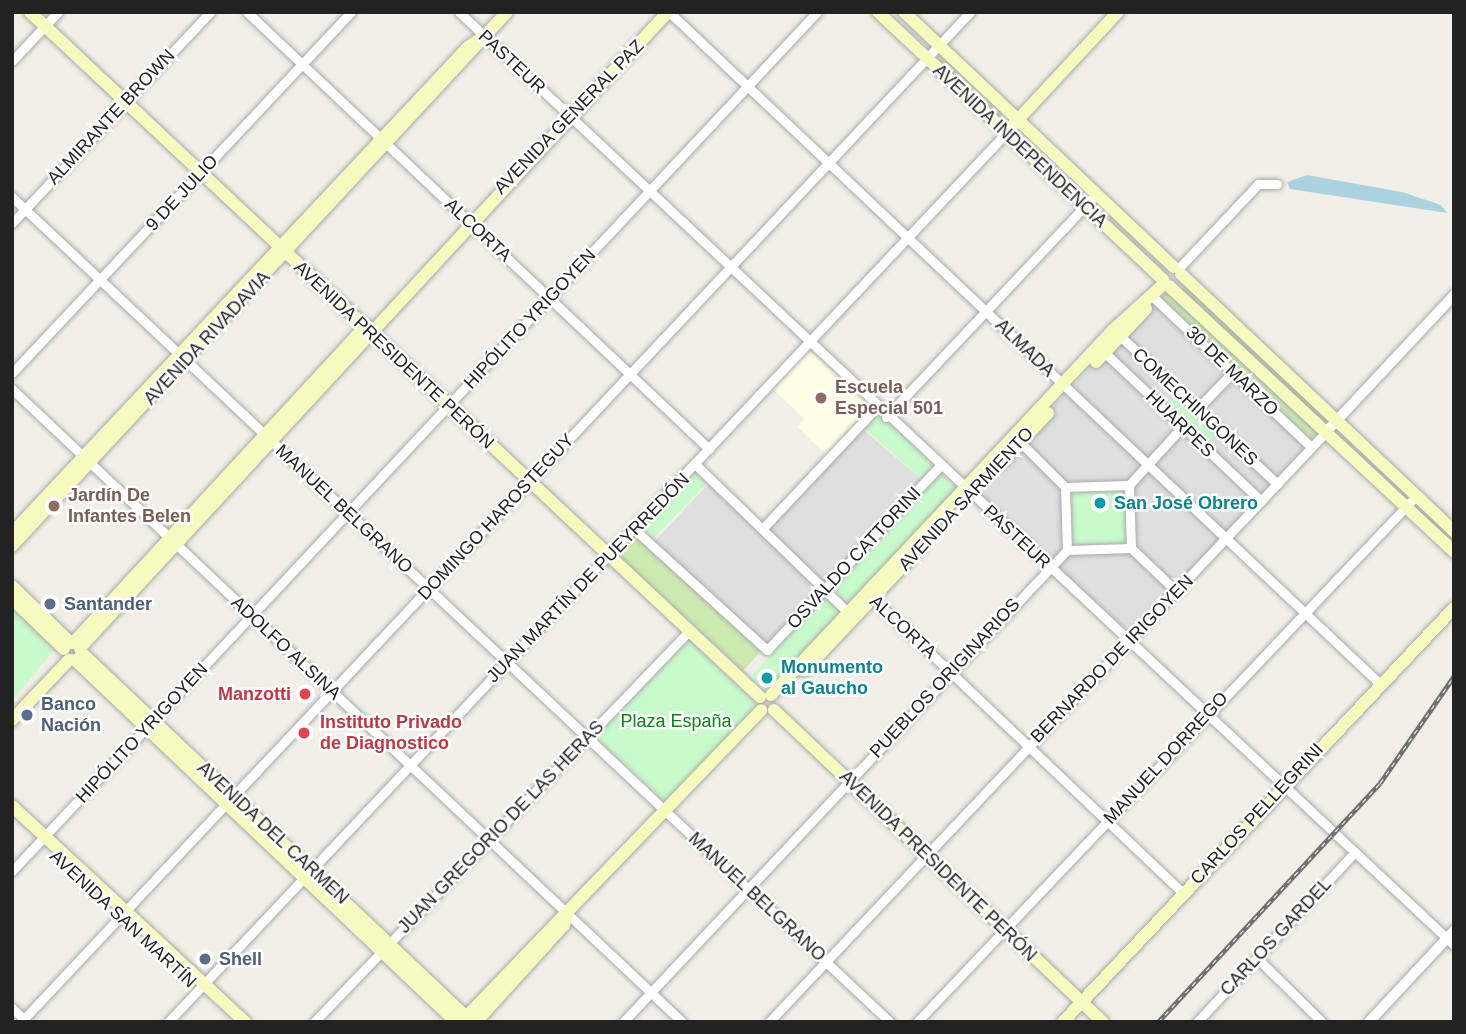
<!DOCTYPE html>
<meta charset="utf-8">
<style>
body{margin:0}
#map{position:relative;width:1466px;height:1034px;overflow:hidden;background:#f2efe9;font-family:Helvetica,sans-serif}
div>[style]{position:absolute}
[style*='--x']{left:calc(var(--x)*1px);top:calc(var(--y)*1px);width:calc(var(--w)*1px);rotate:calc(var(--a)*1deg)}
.residential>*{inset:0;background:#e0dfdf}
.education>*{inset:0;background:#ffffe5}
.grass>*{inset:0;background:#cdebb0}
.park>*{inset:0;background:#c8facc}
.water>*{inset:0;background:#aad3df}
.roads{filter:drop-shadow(0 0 2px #a9a9a9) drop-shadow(0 0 2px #a9a9a9)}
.minor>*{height:9px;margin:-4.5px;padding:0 4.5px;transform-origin:4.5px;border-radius:4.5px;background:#fff}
.tertiary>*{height:10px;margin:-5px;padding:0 5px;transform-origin:5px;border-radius:5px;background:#fff}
.secondary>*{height:12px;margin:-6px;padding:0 6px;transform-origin:6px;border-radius:6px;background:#f7fabf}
.rail>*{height:4.5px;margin-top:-2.25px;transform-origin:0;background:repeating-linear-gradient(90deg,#fff 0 5px,#707070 0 10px);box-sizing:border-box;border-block:2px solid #707070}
.dots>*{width:19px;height:19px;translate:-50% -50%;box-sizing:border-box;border:4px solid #fff;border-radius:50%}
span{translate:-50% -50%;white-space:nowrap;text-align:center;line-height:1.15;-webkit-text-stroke:5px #fff;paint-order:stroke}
.street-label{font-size:18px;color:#222}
.education-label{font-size:18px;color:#785e54;font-weight:700}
.left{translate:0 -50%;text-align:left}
.culture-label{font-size:18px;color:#0d838f;font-weight:700}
.service-label{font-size:18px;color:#4e5e75;font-weight:700}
.health-label{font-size:18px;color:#be3a42;font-weight:700}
.right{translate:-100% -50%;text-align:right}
.park-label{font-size:18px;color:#0c8416}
.frame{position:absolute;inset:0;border:14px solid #222;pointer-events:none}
</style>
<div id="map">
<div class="residential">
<i style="clip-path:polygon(1152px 296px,1311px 447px,1127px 643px,966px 489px,1069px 391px)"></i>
<i style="clip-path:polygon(859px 426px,921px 479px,767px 650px,651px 545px,712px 480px,763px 528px)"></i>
</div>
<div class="education">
<i style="clip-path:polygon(809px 350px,870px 406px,826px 454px,797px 427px,804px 419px,773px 389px)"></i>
</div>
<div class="grass">
<i style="clip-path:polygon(942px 56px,1003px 114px,999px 118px,938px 61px)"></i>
<i style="clip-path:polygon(1185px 285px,1328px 419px,1324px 424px,1181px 290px)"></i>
<i style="clip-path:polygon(1167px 288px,1320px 430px,1311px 440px,1162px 299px)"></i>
<i style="clip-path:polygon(636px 536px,761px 651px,743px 671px,618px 555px)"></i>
</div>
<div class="park">
<i style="clip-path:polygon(1179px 394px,1218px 432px,1207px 444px,1167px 406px)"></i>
<i style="clip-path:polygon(877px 411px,935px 464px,921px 479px,862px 426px)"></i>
<i style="clip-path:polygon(940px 472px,957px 489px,848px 603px,831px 587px)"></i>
<i style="clip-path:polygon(696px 473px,707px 483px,654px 538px,643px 528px)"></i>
<i style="clip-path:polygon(1126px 489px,1126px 544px,1071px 544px,1071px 490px)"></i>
<i style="clip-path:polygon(824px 595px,843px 612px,770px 693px,752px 676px)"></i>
<i style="clip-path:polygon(12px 606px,54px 650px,12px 701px)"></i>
<i style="clip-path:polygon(689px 640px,757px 705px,664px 801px,596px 737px)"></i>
</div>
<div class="water">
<i style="clip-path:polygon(1307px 175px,1402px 192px,1441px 205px,1447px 213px,1290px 189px,1287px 182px)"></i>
</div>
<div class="roads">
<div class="minor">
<i style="--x:247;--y:12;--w:636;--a:43.41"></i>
<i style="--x:459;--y:12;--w:1364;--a:43.16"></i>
<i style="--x:669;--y:12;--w:978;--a:43.38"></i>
<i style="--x:12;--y:61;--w:67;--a:-46.8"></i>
<i style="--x:12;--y:197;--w:1205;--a:43.22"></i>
<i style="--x:12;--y:223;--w:289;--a:-46.8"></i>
<i style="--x:1178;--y:269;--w:117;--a:-46.7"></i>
<i style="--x:1258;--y:184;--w:19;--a:0"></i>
<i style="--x:1152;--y:296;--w:219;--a:43.5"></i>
<i style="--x:1118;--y:334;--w:219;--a:43.3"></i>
<i style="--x:1102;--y:350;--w:219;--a:43.5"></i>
<i style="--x:12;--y:373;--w:495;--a:-46.8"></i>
<i style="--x:12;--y:389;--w:922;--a:43.37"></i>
<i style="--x:1197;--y:409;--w:53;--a:-45.8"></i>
<i style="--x:886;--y:417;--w:306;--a:-46.7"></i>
<i style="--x:1018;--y:440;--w:66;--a:45"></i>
<i style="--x:696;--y:465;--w:214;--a:44.1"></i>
<i style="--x:1129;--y:485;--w:79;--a:-47.6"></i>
<i style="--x:763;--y:528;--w:166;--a:-46.7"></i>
<i style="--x:634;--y:529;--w:180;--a:42.3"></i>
<i style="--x:767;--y:650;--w:253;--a:-46.8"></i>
<i style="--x:1131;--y:548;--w:62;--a:43.7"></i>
<i style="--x:870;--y:596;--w:431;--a:43.5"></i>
<i style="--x:12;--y:871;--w:1177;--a:-46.86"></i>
<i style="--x:1257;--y:958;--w:91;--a:44.6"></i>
<i style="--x:12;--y:1008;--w:19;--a:43"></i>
<i style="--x:21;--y:1022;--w:1386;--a:-46.78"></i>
<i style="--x:168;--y:1022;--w:1222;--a:-46.69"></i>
<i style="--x:314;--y:1022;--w:540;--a:-46.2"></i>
<i style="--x:623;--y:1022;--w:648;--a:-46.75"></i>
<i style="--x:1067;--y:550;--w:64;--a:-1.8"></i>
<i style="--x:1131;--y:548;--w:63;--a:-91.8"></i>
<i style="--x:1129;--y:485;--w:64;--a:178.2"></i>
<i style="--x:1065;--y:487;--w:63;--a:88.2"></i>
<i style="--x:769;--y:1022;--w:811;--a:-46.65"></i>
<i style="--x:917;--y:1022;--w:725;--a:-46.51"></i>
<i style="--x:1197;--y:1022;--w:232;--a:-47.1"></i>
</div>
<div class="tertiary">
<i style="--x:1326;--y:432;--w:187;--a:-46.9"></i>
<i style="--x:1369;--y:1022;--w:125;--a:-47"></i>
</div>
<div class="secondary">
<i style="--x:30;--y:12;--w:1001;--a:43.18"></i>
<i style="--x:878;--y:12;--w:391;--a:43.2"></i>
<i style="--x:904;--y:12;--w:371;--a:43.4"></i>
<i style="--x:1013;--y:125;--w:154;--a:-47.1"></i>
<i style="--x:1181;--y:274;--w:375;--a:43.3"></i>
<i style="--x:1169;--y:286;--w:390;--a:43"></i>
<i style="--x:1096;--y:362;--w:73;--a:-46.7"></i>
<i style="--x:1000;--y:464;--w:70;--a:-46.7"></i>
<i style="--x:12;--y:533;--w:666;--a:-46.82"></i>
<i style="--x:468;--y:47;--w:17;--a:-33"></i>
<i style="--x:12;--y:546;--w:728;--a:-47.17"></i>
<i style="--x:12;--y:586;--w:82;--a:44"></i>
<i style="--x:12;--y:599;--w:72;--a:43.9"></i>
<i style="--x:73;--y:643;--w:432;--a:-47.3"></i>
<i style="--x:80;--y:648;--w:866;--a:-47.25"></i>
<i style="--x:81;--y:652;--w:528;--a:43.46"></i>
<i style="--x:75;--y:660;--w:526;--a:43.54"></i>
<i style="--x:805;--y:670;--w:168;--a:-46.7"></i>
<i style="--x:771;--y:695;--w:500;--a:-46.86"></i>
<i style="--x:1113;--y:330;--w:70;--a:-42.1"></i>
<i style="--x:774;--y:710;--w:453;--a:43.5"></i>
<i style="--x:12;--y:720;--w:83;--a:-46.5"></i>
<i style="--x:12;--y:806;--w:318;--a:42.8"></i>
<i style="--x:468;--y:1015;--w:423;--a:-46.1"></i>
<i style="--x:476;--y:1022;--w:131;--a:-47.8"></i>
<i style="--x:564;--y:925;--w:10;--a:-73"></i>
<i style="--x:1063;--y:1022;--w:569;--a:-46.64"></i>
</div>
</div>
<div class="rail">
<i style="--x:1158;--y:1022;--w:326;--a:-47.1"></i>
<i style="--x:1380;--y:783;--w:130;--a:-55.3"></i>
</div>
<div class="dots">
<i style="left:821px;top:398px;background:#8d6e63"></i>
<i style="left:1100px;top:503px;background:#0f9aa8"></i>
<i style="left:54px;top:506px;background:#8d6e63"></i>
<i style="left:50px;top:604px;background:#5c6f8a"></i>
<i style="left:767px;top:678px;background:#0f9aa8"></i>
<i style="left:305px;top:694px;background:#e0444e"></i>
<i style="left:27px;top:715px;background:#5c6f8a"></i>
<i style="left:304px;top:733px;background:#e0444e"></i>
<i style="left:205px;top:959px;background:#5c6f8a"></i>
</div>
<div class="street-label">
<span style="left:512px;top:62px;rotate:43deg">PASTEUR</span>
<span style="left:111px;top:117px;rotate:-47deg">ALMIRANTE BROWN</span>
<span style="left:569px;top:117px;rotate:-46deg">AVENIDA GENERAL PAZ</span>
<span style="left:1020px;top:146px;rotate:43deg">AVENIDA INDEPENDENCIA</span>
<span style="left:182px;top:193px;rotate:-47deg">9 DE JULIO</span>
<span style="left:478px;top:230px;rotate:43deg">ALCORTA</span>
<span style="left:530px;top:319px;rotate:-47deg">HIPÓLITO YRIGOYEN</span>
<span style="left:207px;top:338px;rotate:-47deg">AVENIDA RIVADAVIA</span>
<span style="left:1025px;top:348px;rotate:44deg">ALMADA</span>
<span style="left:394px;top:355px;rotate:43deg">AVENIDA PRESIDENTE PERÓN</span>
<span style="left:1232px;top:371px;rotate:44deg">30 DE MARZO</span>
<span style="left:1195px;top:407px;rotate:43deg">COMECHINGONES</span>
<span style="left:1180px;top:424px;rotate:44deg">HUARPES</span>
<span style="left:966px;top:499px;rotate:-47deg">AVENIDA SARMIENTO</span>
<span style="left:344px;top:509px;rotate:43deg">MANUEL BELGRANO</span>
<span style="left:496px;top:517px;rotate:-47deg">DOMINGO HAROSTEGUY</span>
<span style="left:1017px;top:537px;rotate:43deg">PASTEUR</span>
<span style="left:854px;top:558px;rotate:-47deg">OSVALDO CATTORINI</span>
<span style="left:588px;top:578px;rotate:-46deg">JUAN MARTÍN DE PUEYRREDÓN</span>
<span style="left:903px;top:627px;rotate:43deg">ALCORTA</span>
<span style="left:286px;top:648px;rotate:43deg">ADOLFO ALSINA</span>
<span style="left:1112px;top:659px;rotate:-46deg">BERNARDO DE IRIGOYEN</span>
<span style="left:945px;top:678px;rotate:-47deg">PUEBLOS ORIGINARIOS</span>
<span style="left:142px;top:733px;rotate:-47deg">HIPÓLITO YRIGOYEN</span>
<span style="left:1166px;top:758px;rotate:-47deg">MANUEL DORREGO</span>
<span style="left:1257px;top:814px;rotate:-47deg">CARLOS PELLEGRINI</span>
<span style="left:501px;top:827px;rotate:-46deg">JUAN GREGORIO DE LAS HERAS</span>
<span style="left:273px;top:833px;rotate:43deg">AVENIDA DEL CARMEN</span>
<span style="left:938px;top:866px;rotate:44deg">AVENIDA PRESIDENTE PERÓN</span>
<span style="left:757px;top:897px;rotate:43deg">MANUEL BELGRANO</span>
<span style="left:123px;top:919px;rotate:43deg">AVENIDA SAN MARTÍN</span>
<span style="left:1276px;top:937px;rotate:-47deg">CARLOS GARDEL</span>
</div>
<div class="education-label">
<span class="left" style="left:835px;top:398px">Escuela<br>Especial 501</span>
<span class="left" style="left:68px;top:506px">Jardín De<br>Infantes Belen</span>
</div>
<div class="culture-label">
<span class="left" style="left:1114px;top:503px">San José Obrero</span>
<span class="left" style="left:781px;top:678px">Monumento<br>al Gaucho</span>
</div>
<div class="service-label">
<span class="left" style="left:64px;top:604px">Santander</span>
<span class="left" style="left:41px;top:715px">Banco<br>Nación</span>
<span class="left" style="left:219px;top:959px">Shell</span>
</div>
<div class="health-label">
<span class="right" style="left:291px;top:694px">Manzotti</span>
<span class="left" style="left:320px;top:733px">Instituto Privado<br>de Diagnostico</span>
</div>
<div class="park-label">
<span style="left:676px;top:721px">Plaza España</span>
</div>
<div class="frame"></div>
</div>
